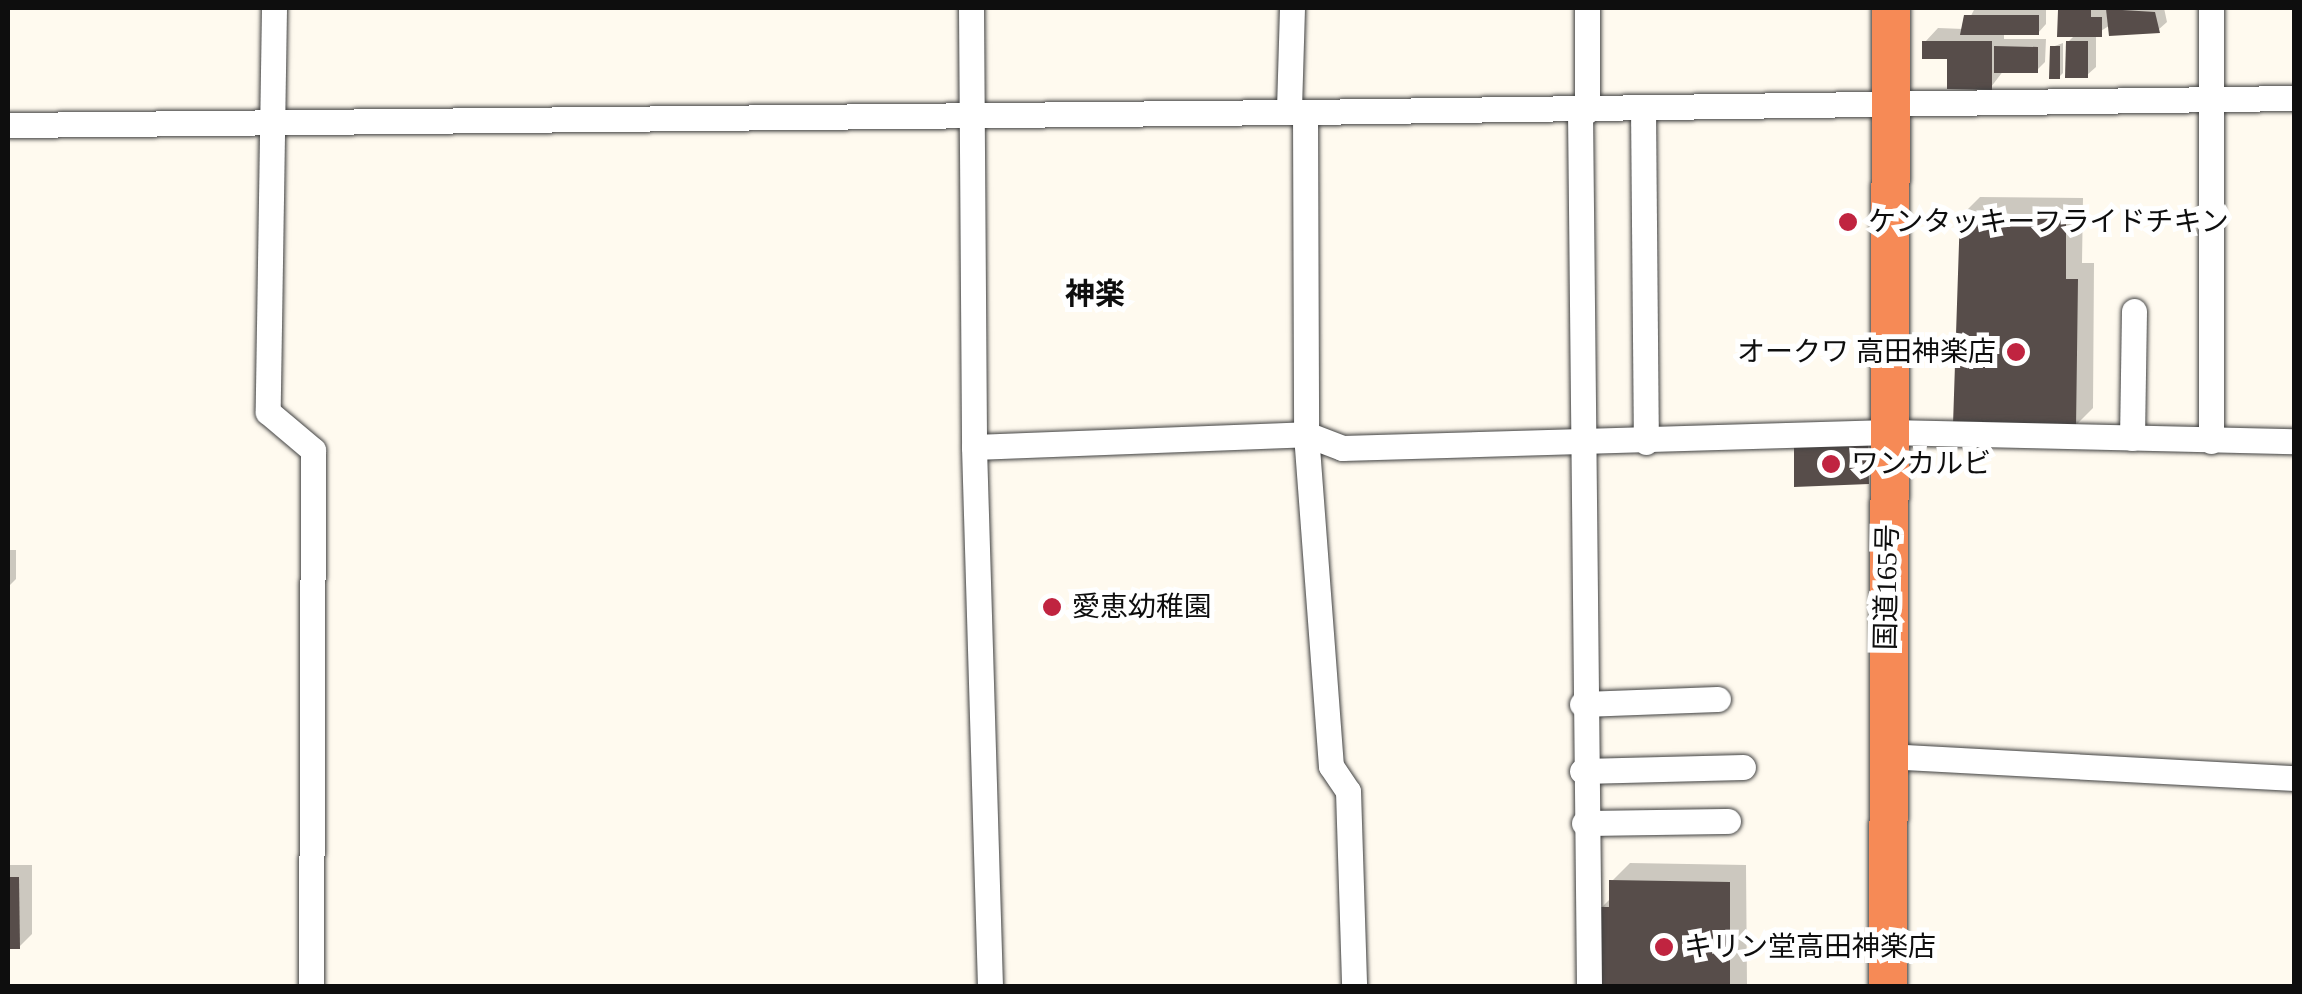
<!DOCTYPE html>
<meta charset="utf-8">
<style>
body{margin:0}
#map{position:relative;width:2302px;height:994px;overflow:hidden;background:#fffaef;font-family:"Times New Roman","Noto Sans JP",serif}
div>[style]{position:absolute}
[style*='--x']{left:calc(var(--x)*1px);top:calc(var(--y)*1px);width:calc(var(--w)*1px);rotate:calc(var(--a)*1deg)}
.shadow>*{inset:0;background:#0003}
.building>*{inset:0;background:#574d4a}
.roads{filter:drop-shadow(0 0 2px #414141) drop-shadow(0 0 2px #414141)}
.minor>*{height:25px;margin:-12.5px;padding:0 12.5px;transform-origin:12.5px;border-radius:12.5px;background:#fff}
.highway>*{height:38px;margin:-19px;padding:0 19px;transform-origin:19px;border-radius:19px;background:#f68a56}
.dots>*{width:28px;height:28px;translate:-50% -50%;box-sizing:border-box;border:5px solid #fff;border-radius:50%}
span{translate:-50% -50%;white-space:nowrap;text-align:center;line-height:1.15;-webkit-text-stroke:10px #fff;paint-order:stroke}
.poi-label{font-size:28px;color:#0e0e0e}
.left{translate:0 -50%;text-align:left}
.right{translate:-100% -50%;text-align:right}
.street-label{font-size:28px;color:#0e0e0e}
.neighbourhood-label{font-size:30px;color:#0e0e0e;font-weight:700}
.frame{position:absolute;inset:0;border:10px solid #0e0e0e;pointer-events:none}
</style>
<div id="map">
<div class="shadow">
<i style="clip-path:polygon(1975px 8px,2046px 8px,2046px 24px,2038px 33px,2004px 32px,2004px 39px,2046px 39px,2045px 62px,2037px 70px,2004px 70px,1991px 87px,1925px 42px,1938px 28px,1964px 29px)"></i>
<i style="clip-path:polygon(2064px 8px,2164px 8px,2167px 22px,2158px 30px,2112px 24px,2096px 34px,2096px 67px,2087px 75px,2068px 42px,2076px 34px)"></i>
<i style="clip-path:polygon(2063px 43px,2063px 73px,2059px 77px,2052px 47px)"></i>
<i style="clip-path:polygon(1980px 197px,2083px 198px,2082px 263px,2094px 263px,2093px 408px,2075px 426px,1963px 214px)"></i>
<i style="clip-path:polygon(1871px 442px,1868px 482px,1796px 445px)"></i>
<i style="clip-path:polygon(8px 550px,16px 550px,16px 579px,8px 587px)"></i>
<i style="clip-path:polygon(1630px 863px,1746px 865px,1747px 986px,1600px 986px,1601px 908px,1612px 897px,1612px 881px)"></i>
<i style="clip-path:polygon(8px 865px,32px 865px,32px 934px,19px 947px,8px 947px)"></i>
</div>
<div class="building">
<i style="clip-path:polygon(2106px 9px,2155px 12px,2160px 33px,2109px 36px)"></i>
<i style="clip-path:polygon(2058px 10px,2091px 10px,2091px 17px,2102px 17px,2102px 37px,2057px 37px)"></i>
<i style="clip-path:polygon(1964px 15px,2039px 15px,2039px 35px,1960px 35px)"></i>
<i style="clip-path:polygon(1922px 41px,1992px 41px,1992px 90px,1947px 89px,1947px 59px,1922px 59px)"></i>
<i style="clip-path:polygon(2066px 41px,2088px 41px,2088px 78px,2065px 78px)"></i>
<i style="clip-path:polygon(1994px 46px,2038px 47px,2038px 73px,1994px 73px)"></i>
<i style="clip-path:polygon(2050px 46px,2060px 46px,2060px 79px,2049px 79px)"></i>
<i style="clip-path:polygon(1960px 213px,2066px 215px,2066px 279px,2078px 279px,2076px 428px,1953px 425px)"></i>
<i style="clip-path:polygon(1868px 440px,1869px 484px,1794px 487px,1794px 444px)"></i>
<i style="clip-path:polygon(8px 877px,19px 877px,20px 949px,8px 949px)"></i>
<i style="clip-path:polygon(1609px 880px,1730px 882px,1730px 986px,1598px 986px,1599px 907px,1609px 907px)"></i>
</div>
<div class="roads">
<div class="minor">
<i style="--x:274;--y:8;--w:404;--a:90.9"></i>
<i style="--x:268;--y:412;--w:59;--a:40.2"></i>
<i style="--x:313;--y:450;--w:536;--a:90.21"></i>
<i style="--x:971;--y:8;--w:439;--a:89.6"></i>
<i style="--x:974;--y:447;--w:539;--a:88.3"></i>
<i style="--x:1292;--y:8;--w:104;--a:91.7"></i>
<i style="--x:1289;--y:112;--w:16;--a:0"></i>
<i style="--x:1305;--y:112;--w:322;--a:89.8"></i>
<i style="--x:1306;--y:434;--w:333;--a:85.7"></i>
<i style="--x:1331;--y:766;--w:30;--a:56"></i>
<i style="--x:1348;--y:791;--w:195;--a:88.2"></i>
<i style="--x:1587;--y:8;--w:103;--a:90"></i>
<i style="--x:2211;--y:8;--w:433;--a:90"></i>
<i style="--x:1643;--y:108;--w:334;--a:89.5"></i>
<i style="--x:1580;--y:111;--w:875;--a:89.41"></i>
<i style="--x:1305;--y:112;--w:989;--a:-0.81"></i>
<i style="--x:8;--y:125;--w:1281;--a:-0.58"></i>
<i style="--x:2132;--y:438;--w:127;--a:-89.1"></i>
<i style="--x:974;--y:447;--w:332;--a:-2.2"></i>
<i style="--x:1306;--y:434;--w:39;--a:21"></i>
<i style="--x:1342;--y:448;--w:547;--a:-1.68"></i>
<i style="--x:1889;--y:432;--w:405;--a:1.3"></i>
<i style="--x:1582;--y:704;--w:136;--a:-2.1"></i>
<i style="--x:1886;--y:756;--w:409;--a:3.1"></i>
<i style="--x:1582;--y:771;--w:161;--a:-1.4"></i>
<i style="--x:1584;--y:823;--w:144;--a:-0.8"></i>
</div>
<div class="highway">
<i style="--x:1888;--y:986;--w:978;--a:-89.82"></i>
</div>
</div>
<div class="dots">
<i style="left:1848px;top:222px;background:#c02440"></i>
<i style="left:2016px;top:352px;background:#c02440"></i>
<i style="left:1831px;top:464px;background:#c02440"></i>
<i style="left:1052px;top:607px;background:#c02440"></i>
<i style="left:1664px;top:947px;background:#c02440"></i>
</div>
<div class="poi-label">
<span class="left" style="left:1868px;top:222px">ケンタッキーフライドチキン</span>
<span class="right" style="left:1996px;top:352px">オークワ 高田神楽店</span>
<span class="left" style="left:1851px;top:464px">ワンカルビ</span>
<span class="left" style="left:1072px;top:607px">愛恵幼稚園</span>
<span class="left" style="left:1684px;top:947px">キリン堂高田神楽店</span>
</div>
<div class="street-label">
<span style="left:1887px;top:587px;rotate:-89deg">国道165号</span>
</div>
<div class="neighbourhood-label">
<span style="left:1095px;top:294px">神楽</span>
</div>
<div class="frame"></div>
</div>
